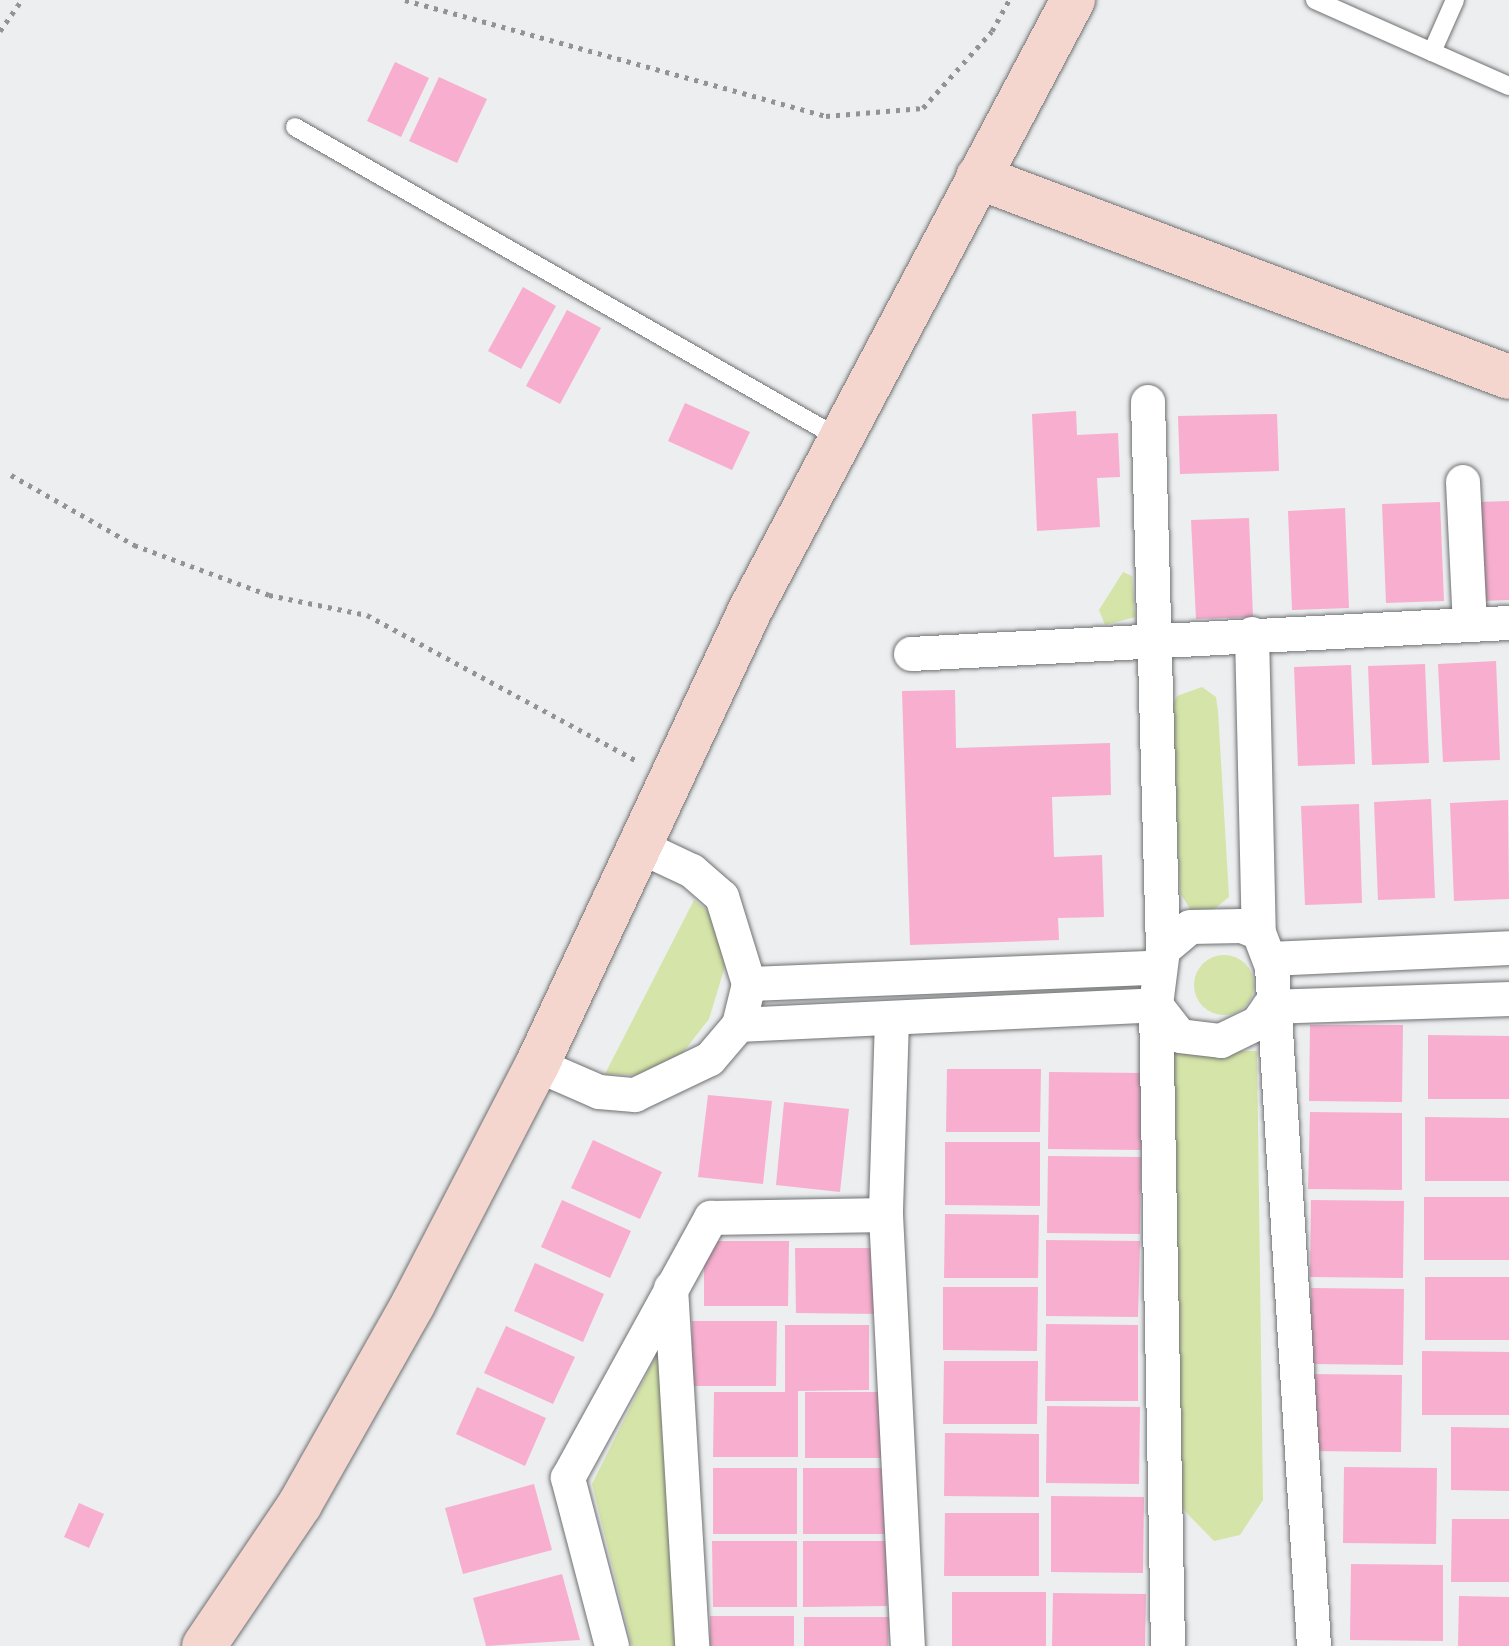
<!DOCTYPE html>
<style>
body{margin:0}
#map{position:relative;width:1509px;height:1646px;overflow:hidden;background:#eceef0;font-family:Lato,sans-serif}
div>[style]{position:absolute}
[style*='--x']{left:calc(var(--x)*1px);top:calc(var(--y)*1px);width:calc(var(--w)*1px);rotate:calc(var(--a)*1deg)}
.green>*{inset:0;background:#d5e4a8}
.round{border-radius:50%}
.building>*{inset:0;background:#f8aecf}
.path>*{height:5px;margin-top:-2.5px;transform-origin:0;background:repeating-linear-gradient(90deg,#919395 0 4px,transparent 0 10px)}
.roads{filter:drop-shadow(0 0 2px #6f7172) drop-shadow(0 0 2px #6f7172)}
.lane>*{height:18px;margin:-9px;padding:0 9px;transform-origin:9px;border-radius:9px;background:#fff}
.street>*{height:34px;margin:-17px;padding:0 17px;transform-origin:17px;border-radius:17px;background:#fff}
.secondary>*{height:44px;margin:-22px;padding:0 22px;transform-origin:22px;border-radius:22px;background:#f5d6cf}
span{translate:-50% -50%;white-space:nowrap;text-align:center;line-height:1.15;-webkit-text-stroke:7px #fff;paint-order:stroke}
</style>
<div id="map">
<div class="green">
<i style="clip-path:polygon(1123px 572px,1132px 576px,1135px 617px,1105px 625px,1099px 610px)"></i>
<i style="clip-path:polygon(1202px 687px,1216px 697px,1218px 711px,1229px 897px,1208px 914px,1193px 913px,1180px 893px,1172px 706px,1177px 696px)"></i>
<i style="clip-path:polygon(694px 900px,712px 914px,725px 966px,709px 1019px,681px 1055px,638px 1075px,605px 1074px)"></i>
<i class="round" style="left:1194px;top:955px;width:60px;height:60px"></i>
<i style="clip-path:polygon(1168px 1051px,1257px 1051px,1263px 1500px,1240px 1535px,1214px 1541px,1170px 1496px)"></i>
<i style="clip-path:polygon(656px 1356px,670px 1358px,693px 1646px,632px 1646px,592px 1484px)"></i>
</div>
<div class="building">
<i style="clip-path:polygon(395px 62px,429px 78px,401px 137px,367px 121px)"></i>
<i style="clip-path:polygon(439px 77px,487px 99px,457px 163px,409px 141px)"></i>
<i style="clip-path:polygon(523px 287px,556px 306px,521px 369px,488px 351px)"></i>
<i style="clip-path:polygon(567px 310px,601px 328px,560px 404px,526px 386px)"></i>
<i style="clip-path:polygon(685px 403px,750px 432px,732px 470px,668px 441px)"></i>
<i style="clip-path:polygon(1076px 411px,1077px 435px,1118px 433px,1120px 477px,1097px 478px,1100px 527px,1037px 531px,1032px 414px)"></i>
<i style="clip-path:polygon(1277px 414px,1279px 471px,1180px 474px,1178px 416px)"></i>
<i style="clip-path:polygon(1509px 501px,1509px 600px,1482px 601px,1478px 502px)"></i>
<i style="clip-path:polygon(1440px 502px,1444px 601px,1386px 603px,1382px 504px)"></i>
<i style="clip-path:polygon(1345px 508px,1349px 608px,1292px 610px,1288px 511px)"></i>
<i style="clip-path:polygon(1249px 518px,1253px 617px,1196px 619px,1191px 520px)"></i>
<i style="clip-path:polygon(1496px 661px,1500px 760px,1443px 762px,1438px 664px)"></i>
<i style="clip-path:polygon(1425px 664px,1429px 763px,1372px 765px,1368px 666px)"></i>
<i style="clip-path:polygon(1351px 665px,1355px 764px,1298px 766px,1294px 667px)"></i>
<i style="clip-path:polygon(955px 690px,956px 748px,1110px 743px,1111px 795px,1052px 797px,1054px 857px,1102px 855px,1104px 917px,1058px 918px,1059px 940px,910px 945px,902px 691px)"></i>
<i style="clip-path:polygon(1431px 799px,1435px 898px,1378px 900px,1374px 802px)"></i>
<i style="clip-path:polygon(1508px 800px,1509px 899px,1454px 901px,1450px 803px)"></i>
<i style="clip-path:polygon(1359px 804px,1362px 903px,1305px 905px,1301px 806px)"></i>
<i style="clip-path:polygon(1310px 1025px,1403px 1025px,1402px 1102px,1309px 1101px)"></i>
<i style="clip-path:polygon(1428px 1035px,1509px 1036px,1509px 1099px,1428px 1099px)"></i>
<i style="clip-path:polygon(947px 1069px,1041px 1069px,1040px 1132px,946px 1132px)"></i>
<i style="clip-path:polygon(1049px 1072px,1142px 1073px,1141px 1150px,1048px 1149px)"></i>
<i style="clip-path:polygon(708px 1095px,772px 1101px,763px 1184px,698px 1177px)"></i>
<i style="clip-path:polygon(784px 1102px,849px 1109px,840px 1192px,776px 1185px)"></i>
<i style="clip-path:polygon(1310px 1112px,1402px 1113px,1402px 1190px,1308px 1189px)"></i>
<i style="clip-path:polygon(1425px 1117px,1509px 1118px,1509px 1181px,1425px 1181px)"></i>
<i style="clip-path:polygon(593px 1140px,662px 1172px,640px 1219px,571px 1188px)"></i>
<i style="clip-path:polygon(945px 1142px,1040px 1142px,1040px 1206px,945px 1205px)"></i>
<i style="clip-path:polygon(1048px 1156px,1141px 1157px,1140px 1234px,1047px 1233px)"></i>
<i style="clip-path:polygon(1424px 1197px,1509px 1197px,1509px 1260px,1424px 1260px)"></i>
<i style="clip-path:polygon(562px 1200px,631px 1231px,610px 1278px,541px 1247px)"></i>
<i style="clip-path:polygon(1311px 1200px,1404px 1201px,1403px 1278px,1310px 1277px)"></i>
<i style="clip-path:polygon(945px 1214px,1039px 1215px,1038px 1278px,944px 1278px)"></i>
<i style="clip-path:polygon(1046px 1240px,1140px 1241px,1138px 1317px,1046px 1316px)"></i>
<i style="clip-path:polygon(704px 1241px,789px 1241px,788px 1306px,704px 1306px)"></i>
<i style="clip-path:polygon(795px 1248px,880px 1248px,880px 1314px,796px 1313px)"></i>
<i style="clip-path:polygon(535px 1263px,604px 1294px,583px 1342px,514px 1311px)"></i>
<i style="clip-path:polygon(1425px 1277px,1509px 1277px,1509px 1340px,1425px 1340px)"></i>
<i style="clip-path:polygon(943px 1287px,1038px 1287px,1037px 1351px,943px 1350px)"></i>
<i style="clip-path:polygon(1311px 1288px,1404px 1289px,1403px 1365px,1310px 1364px)"></i>
<i style="clip-path:polygon(692px 1321px,777px 1321px,776px 1386px,692px 1386px)"></i>
<i style="clip-path:polygon(1046px 1324px,1138px 1325px,1138px 1401px,1045px 1401px)"></i>
<i style="clip-path:polygon(785px 1325px,869px 1325px,869px 1390px,798px 1391px,798px 1457px,713px 1457px,714px 1392px,785px 1392px)"></i>
<i style="clip-path:polygon(506px 1326px,575px 1357px,553px 1404px,484px 1373px)"></i>
<i style="clip-path:polygon(1422px 1351px,1509px 1352px,1509px 1415px,1422px 1415px)"></i>
<i style="clip-path:polygon(944px 1361px,1038px 1361px,1037px 1424px,943px 1424px)"></i>
<i style="clip-path:polygon(1309px 1374px,1402px 1375px,1401px 1452px,1308px 1451px)"></i>
<i style="clip-path:polygon(477px 1387px,546px 1418px,525px 1466px,456px 1434px)"></i>
<i style="clip-path:polygon(805px 1392px,889px 1392px,889px 1458px,805px 1458px)"></i>
<i style="clip-path:polygon(1047px 1406px,1140px 1407px,1139px 1484px,1046px 1483px)"></i>
<i style="clip-path:polygon(1451px 1427px,1509px 1428px,1509px 1491px,1451px 1490px)"></i>
<i style="clip-path:polygon(945px 1433px,1039px 1434px,1039px 1497px,944px 1496px)"></i>
<i style="clip-path:polygon(1344px 1467px,1437px 1468px,1436px 1544px,1343px 1543px)"></i>
<i style="clip-path:polygon(713px 1468px,797px 1468px,797px 1534px,713px 1534px)"></i>
<i style="clip-path:polygon(803px 1468px,887px 1468px,888px 1534px,803px 1534px)"></i>
<i style="clip-path:polygon(534px 1484px,552px 1550px,463px 1574px,445px 1508px)"></i>
<i style="clip-path:polygon(1051px 1496px,1144px 1497px,1143px 1573px,1051px 1572px)"></i>
<i style="clip-path:polygon(79px 1503px,104px 1514px,89px 1548px,64px 1537px)"></i>
<i style="clip-path:polygon(945px 1513px,1039px 1513px,1039px 1576px,944px 1576px)"></i>
<i style="clip-path:polygon(1452px 1519px,1509px 1519px,1509px 1582px,1451px 1582px)"></i>
<i style="clip-path:polygon(712px 1541px,797px 1541px,797px 1607px,713px 1607px)"></i>
<i style="clip-path:polygon(803px 1541px,888px 1541px,887px 1606px,803px 1607px)"></i>
<i style="clip-path:polygon(1351px 1564px,1443px 1565px,1443px 1641px,1350px 1640px)"></i>
<i style="clip-path:polygon(562px 1574px,580px 1640px,486px 1646px,473px 1598px)"></i>
<i style="clip-path:polygon(952px 1592px,1046px 1592px,1046px 1646px,952px 1646px)"></i>
<i style="clip-path:polygon(1053px 1593px,1146px 1594px,1145px 1646px,1052px 1646px)"></i>
<i style="clip-path:polygon(1459px 1596px,1509px 1597px,1509px 1646px,1458px 1646px)"></i>
<i style="clip-path:polygon(710px 1616px,794px 1616px,794px 1646px,710px 1646px)"></i>
<i style="clip-path:polygon(804px 1617px,889px 1617px,888px 1646px,804px 1646px)"></i>
</div>
<div class="path">
<i style="--x:405;--y:0;--w:437;--a:15.4"></i>
<i style="--x:826;--y:116;--w:97;--a:-4.7"></i>
<i style="--x:923;--y:108;--w:103;--a:-48.1"></i>
<i style="--x:992;--y:31;--w:35;--a:-61"></i>
<i style="--x:0;--y:31;--w:38;--a:-55"></i>
<i style="--x:11;--y:475;--w:142;--a:29.6"></i>
<i style="--x:134;--y:545;--w:144;--a:20.3"></i>
<i style="--x:269;--y:595;--w:100;--a:11.5"></i>
<i style="--x:367;--y:615;--w:307;--a:28.4"></i>
</div>
<div class="roads">
<div class="lane">
<i style="--x:1315;--y:0;--w:128;--a:24"></i>
<i style="--x:1455;--y:0;--w:57;--a:113.9"></i>
<i style="--x:1432;--y:52;--w:84;--a:23.8"></i>
<i style="--x:295;--y:127;--w:627;--a:29.76"></i>
</div>
<div class="street">
<i style="--x:1148;--y:402;--w:548;--a:88.43"></i>
<i style="--x:1463;--y:482;--w:142;--a:87.2"></i>
<i style="--x:1252;--y:634;--w:299;--a:88.7"></i>
<i style="--x:911;--y:654;--w:599;--a:-2.97"></i>
<i style="--x:1270;--y:959;--w:239;--a:-2.6"></i>
<i style="--x:749;--y:984;--w:407;--a:-2.3"></i>
<i style="--x:1269;--y:1007;--w:19;--a:125"></i>
<i style="--x:1258;--y:1023;--w:41;--a:154.1"></i>
<i style="--x:1221;--y:1041;--w:41;--a:-173"></i>
<i style="--x:1180;--y:1036;--w:39;--a:-128"></i>
<i style="--x:1156;--y:1005;--w:55;--a:-82.7"></i>
<i style="--x:1163;--y:950;--w:35;--a:-40"></i>
<i style="--x:1190;--y:927;--w:52;--a:-1.1"></i>
<i style="--x:1242;--y:926;--w:18;--a:22"></i>
<i style="--x:1259;--y:933;--w:36;--a:69"></i>
<i style="--x:1272;--y:967;--w:680;--a:86.46"></i>
<i style="--x:1269;--y:1007;--w:240;--a:-1.9"></i>
<i style="--x:892;--y:1019;--w:196;--a:91.8"></i>
<i style="--x:886;--y:1215;--w:432;--a:87.1"></i>
<i style="--x:739;--y:1025;--w:417;--a:-2.7"></i>
<i style="--x:1156;--y:1005;--w:641;--a:88.93"></i>
<i style="--x:537;--y:1065;--w:68;--a:23.5"></i>
<i style="--x:599;--y:1092;--w:36;--a:5"></i>
<i style="--x:635;--y:1095;--w:83;--a:-25.6"></i>
<i style="--x:710;--y:1059;--w:45;--a:-49.5"></i>
<i style="--x:739;--y:1025;--w:42;--a:-76.3"></i>
<i style="--x:749;--y:984;--w:91;--a:-107.2"></i>
<i style="--x:722;--y:897;--w:40;--a:-139"></i>
<i style="--x:692;--y:871;--w:59;--a:-154.7"></i>
<i style="--x:671;--y:1288;--w:359;--a:86.6"></i>
<i style="--x:612;--y:1646;--w:174;--a:-104.7"></i>
<i style="--x:568;--y:1478;--w:297;--a:-61.2"></i>
<i style="--x:711;--y:1218;--w:175;--a:-1"></i>
</div>
<div class="secondary">
<i style="--x:978;--y:177;--w:567;--a:20.64"></i>
<i style="--x:204;--y:1646;--w:171;--a:-55.9"></i>
<i style="--x:300;--y:1504;--w:230;--a:-60.5"></i>
<i style="--x:413;--y:1304;--w:269;--a:-62.6"></i>
<i style="--x:537;--y:1065;--w:498;--a:-64.9"></i>
<i style="--x:748;--y:614;--w:695;--a:-62.11"></i>
</div>
</div>
</div>
